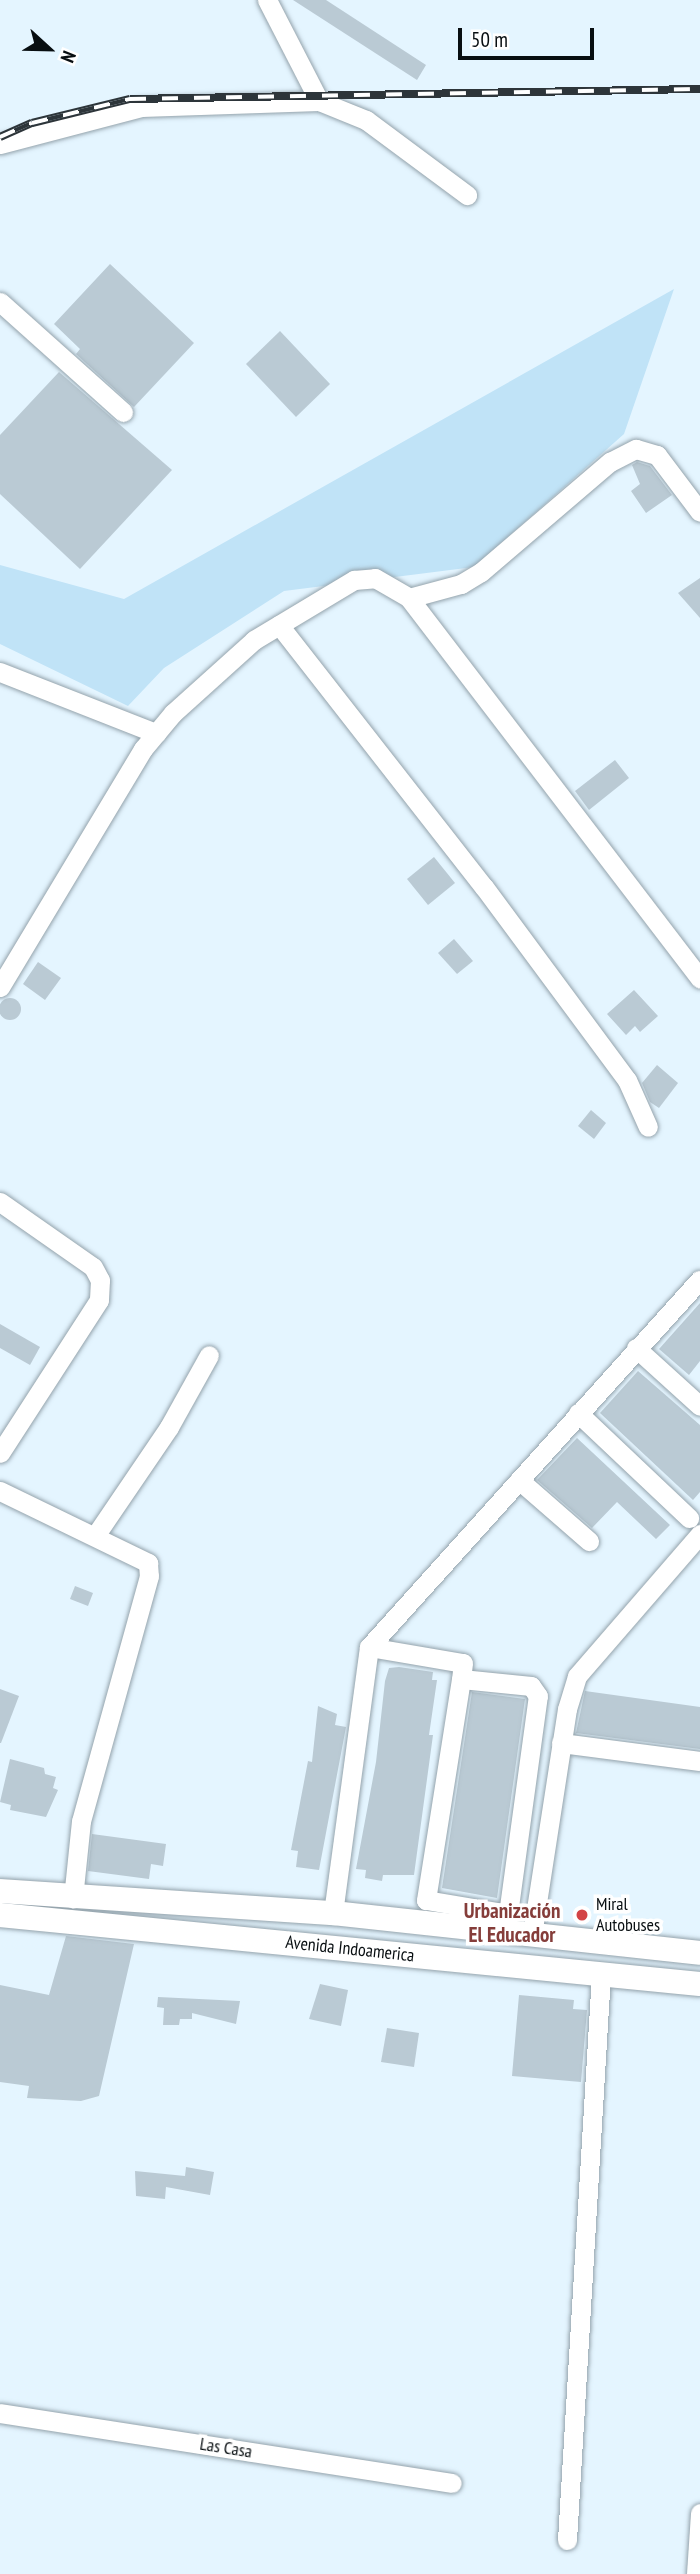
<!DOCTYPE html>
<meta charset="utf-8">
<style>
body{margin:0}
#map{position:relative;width:700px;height:2574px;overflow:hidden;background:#e4f5ff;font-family:"PT Sans Narrow",sans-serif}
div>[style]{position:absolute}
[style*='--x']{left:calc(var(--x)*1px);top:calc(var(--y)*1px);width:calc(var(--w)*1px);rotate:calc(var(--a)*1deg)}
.green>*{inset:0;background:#c0e3f7}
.building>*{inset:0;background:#bacad4}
.round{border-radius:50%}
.roads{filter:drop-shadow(0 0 2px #94a3ac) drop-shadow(0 0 2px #94a3ac)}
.minor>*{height:19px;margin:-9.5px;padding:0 9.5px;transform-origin:9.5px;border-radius:9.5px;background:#fff}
.major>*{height:24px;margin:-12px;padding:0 12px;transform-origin:12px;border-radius:12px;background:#fff}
.rail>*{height:8px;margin-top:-4px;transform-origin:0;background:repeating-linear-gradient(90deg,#fff 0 16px,#2d353a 0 32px);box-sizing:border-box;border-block:2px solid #2d353a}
.dots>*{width:19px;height:19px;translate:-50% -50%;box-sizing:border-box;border:4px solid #fff;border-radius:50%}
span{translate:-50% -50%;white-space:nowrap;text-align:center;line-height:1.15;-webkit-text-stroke:7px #fff;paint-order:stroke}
.poi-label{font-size:18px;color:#080e11}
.left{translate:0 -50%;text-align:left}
.street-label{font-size:18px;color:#080e11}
.quarter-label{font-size:21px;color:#853d3a;font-weight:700}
.north{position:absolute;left:14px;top:14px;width:70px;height:70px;-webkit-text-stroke:5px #fff;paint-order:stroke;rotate:112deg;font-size:19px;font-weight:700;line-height:28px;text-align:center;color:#080e11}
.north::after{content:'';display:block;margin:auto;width:24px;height:32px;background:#080e11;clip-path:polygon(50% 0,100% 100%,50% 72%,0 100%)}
.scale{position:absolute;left:458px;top:28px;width:136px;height:32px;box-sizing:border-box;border:4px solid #080e11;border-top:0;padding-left:9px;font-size:21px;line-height:24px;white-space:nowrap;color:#080e11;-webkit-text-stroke:5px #fff;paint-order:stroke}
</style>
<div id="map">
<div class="green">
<i style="clip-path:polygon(674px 289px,624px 434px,474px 567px,284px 591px,164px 668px,128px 706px,0 644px,0 565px,124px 599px)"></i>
</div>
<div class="building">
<i style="clip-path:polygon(293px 0,326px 0,426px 65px,417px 80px)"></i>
<i style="clip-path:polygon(110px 264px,194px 343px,134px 407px,76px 354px,80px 349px,54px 324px)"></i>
<i style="clip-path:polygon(280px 331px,330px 384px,296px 417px,246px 364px)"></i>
<i style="clip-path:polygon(59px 372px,172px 470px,80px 569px,0 494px,0 435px)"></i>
<i style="clip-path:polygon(637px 462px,650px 466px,672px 495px,646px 513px,631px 491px,640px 484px,632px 465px)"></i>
<i style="clip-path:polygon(700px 578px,700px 618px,678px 593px)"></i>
<i style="clip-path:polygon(615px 760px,629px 778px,589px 810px,575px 791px)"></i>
<i style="clip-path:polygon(434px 857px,455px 883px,428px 905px,407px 879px)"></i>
<i style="clip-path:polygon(454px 939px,473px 961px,457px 974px,438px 953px)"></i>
<i style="clip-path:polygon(38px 962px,61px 978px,45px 1000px,23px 984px)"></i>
<i style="clip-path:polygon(634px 990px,658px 1016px,640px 1032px,635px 1026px,626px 1035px,607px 1014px)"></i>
<i class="round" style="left:-1px;top:998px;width:22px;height:22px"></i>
<i style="clip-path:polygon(657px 1065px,678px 1083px,659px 1108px,650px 1102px,642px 1083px)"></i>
<i style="clip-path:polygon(591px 1110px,606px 1123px,594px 1139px,578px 1126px)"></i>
<i style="clip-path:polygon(700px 1303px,700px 1361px,689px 1375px,659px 1349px)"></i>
<i style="clip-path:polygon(0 1324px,40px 1347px,30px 1365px,0 1348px)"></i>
<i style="clip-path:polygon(638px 1371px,700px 1425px,700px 1492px,693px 1500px,600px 1413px)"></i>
<i style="clip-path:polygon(577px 1438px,670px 1525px,656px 1539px,617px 1502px,592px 1528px,537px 1480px)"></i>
<i style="clip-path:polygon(75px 1586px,93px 1593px,88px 1606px,70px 1599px)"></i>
<i style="clip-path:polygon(399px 1667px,433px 1672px,432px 1680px,437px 1680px,429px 1735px,433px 1735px,414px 1875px,383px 1875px,382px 1881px,365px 1878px,366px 1870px,356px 1869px,376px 1762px,385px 1681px,389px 1668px)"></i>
<i style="clip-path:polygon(0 1689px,19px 1696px,1px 1743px,0 1743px)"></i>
<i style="clip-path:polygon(585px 1691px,700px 1707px,700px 1749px,576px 1733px)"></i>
<i style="clip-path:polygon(472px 1692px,525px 1699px,497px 1898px,442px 1888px)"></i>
<i style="clip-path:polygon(318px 1706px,337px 1714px,335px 1725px,346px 1727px,319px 1870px,296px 1867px,298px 1851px,291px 1850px,308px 1761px,312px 1762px)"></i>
<i style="clip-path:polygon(10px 1759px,44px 1768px,45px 1774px,56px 1777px,53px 1788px,58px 1790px,46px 1817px,10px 1810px,11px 1805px,0 1802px)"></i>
<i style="clip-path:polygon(92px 1834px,166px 1844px,163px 1866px,151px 1864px,149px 1879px,88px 1871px)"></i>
<i style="clip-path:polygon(66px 1936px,134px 1944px,99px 2096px,81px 2101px,27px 2098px,29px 2086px,0 2082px,0 1985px,49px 1995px)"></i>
<i style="clip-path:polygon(320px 1984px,348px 1990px,341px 2026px,309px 2019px)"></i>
<i style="clip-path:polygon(519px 1995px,574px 2000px,573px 2009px,587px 2010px,581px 2082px,512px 2076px)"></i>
<i style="clip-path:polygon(158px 1997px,240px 2001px,236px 2024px,192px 2013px,192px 2019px,180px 2019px,179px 2025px,163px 2025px,164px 2008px,157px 2007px)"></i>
<i style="clip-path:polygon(387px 2028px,419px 2033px,414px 2067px,381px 2062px)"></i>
<i style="clip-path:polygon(186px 2167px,214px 2172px,210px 2195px,166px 2187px,165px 2199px,136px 2196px,135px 2171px,185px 2176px)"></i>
</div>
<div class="roads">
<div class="minor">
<i style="--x:319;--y:101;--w:51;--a:22"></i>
<i style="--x:366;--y:120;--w:126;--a:36.6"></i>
<i style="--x:0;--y:144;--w:146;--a:-14.7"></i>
<i style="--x:141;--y:107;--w:178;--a:-1.9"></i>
<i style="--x:319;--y:101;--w:114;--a:-117.2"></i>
<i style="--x:0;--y:302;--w:165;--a:41.8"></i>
<i style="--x:409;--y:598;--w:54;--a:-15.1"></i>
<i style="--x:461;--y:584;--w:23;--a:-31"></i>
<i style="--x:481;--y:572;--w:170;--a:-40.5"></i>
<i style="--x:610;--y:462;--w:29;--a:-27"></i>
<i style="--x:636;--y:449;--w:22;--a:16"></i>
<i style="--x:657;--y:455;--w:71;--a:53"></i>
<i style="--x:279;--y:625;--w:333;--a:52"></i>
<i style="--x:484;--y:887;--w:240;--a:53.5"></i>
<i style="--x:627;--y:1080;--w:51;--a:65.9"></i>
<i style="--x:0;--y:672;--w:168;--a:21.4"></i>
<i style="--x:0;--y:987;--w:278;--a:-59"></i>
<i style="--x:143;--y:749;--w:47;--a:-50.2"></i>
<i style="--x:173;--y:713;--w:109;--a:-42"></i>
<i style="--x:254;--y:640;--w:117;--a:-31"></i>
<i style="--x:354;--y:580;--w:21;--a:-5"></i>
<i style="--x:375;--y:578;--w:39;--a:30"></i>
<i style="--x:409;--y:598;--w:479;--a:52.6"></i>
<i style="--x:0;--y:1202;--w:113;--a:35"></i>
<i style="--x:93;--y:1267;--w:15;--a:62"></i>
<i style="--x:100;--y:1280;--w:20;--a:93"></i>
<i style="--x:99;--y:1300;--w:182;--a:122.9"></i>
<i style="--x:636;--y:1348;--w:86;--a:42.2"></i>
<i style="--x:578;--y:1413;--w:153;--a:43.4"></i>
<i style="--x:519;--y:1480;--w:93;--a:41.1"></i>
<i style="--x:0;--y:1491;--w:165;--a:25.9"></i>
<i style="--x:148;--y:1563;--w:13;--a:86"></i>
<i style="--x:149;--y:1576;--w:254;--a:105.5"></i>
<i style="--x:81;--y:1821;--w:78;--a:95.9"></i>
<i style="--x:95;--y:1536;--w:132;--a:-55.8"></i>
<i style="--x:169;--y:1427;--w:82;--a:-60.9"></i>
<i style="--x:369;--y:1647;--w:95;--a:9.7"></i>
<i style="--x:463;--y:1663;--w:16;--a:97"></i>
<i style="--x:461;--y:1679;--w:224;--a:99"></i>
<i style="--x:426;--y:1900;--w:83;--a:9.7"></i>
<i style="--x:508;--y:1914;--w:220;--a:-82.2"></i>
<i style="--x:538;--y:1696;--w:12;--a:-125"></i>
<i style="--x:531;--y:1686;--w:70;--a:-174.3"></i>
<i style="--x:561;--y:1743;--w:140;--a:7.4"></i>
<i style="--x:333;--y:1913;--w:268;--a:-82.3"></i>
<i style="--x:369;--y:1647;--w:494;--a:-48"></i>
<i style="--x:532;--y:1935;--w:229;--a:-81.2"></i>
<i style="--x:567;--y:1709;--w:34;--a:-73"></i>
<i style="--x:577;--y:1676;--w:188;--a:-49.1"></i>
<i style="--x:0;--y:2413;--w:457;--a:8.8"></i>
<i style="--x:567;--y:2540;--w:567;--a:-86.56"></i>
<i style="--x:696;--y:2574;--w:61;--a:-86.2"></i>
</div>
<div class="major">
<i style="--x:0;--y:1891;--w:334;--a:3.8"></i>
<i style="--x:333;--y:1913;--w:369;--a:6.2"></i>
<i style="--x:0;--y:1915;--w:703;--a:5.63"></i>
</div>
</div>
<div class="rail">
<i style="--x:0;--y:137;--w:35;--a:-24"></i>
<i style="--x:32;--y:123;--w:101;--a:-13.8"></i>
<i style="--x:130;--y:99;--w:570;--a:-1.01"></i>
</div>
<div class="dots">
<i style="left:582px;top:1915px;background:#d34345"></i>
</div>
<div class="poi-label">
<span class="left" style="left:596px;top:1915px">Miral<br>Autobuses</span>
</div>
<div class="street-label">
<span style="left:350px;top:1949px;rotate:6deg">Avenida Indoamerica</span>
<span style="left:226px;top:2448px;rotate:9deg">Las Casa</span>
</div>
<div class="quarter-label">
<span style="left:512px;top:1923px">Urbanización<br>El Educador</span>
</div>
<div class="north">N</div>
<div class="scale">50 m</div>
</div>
